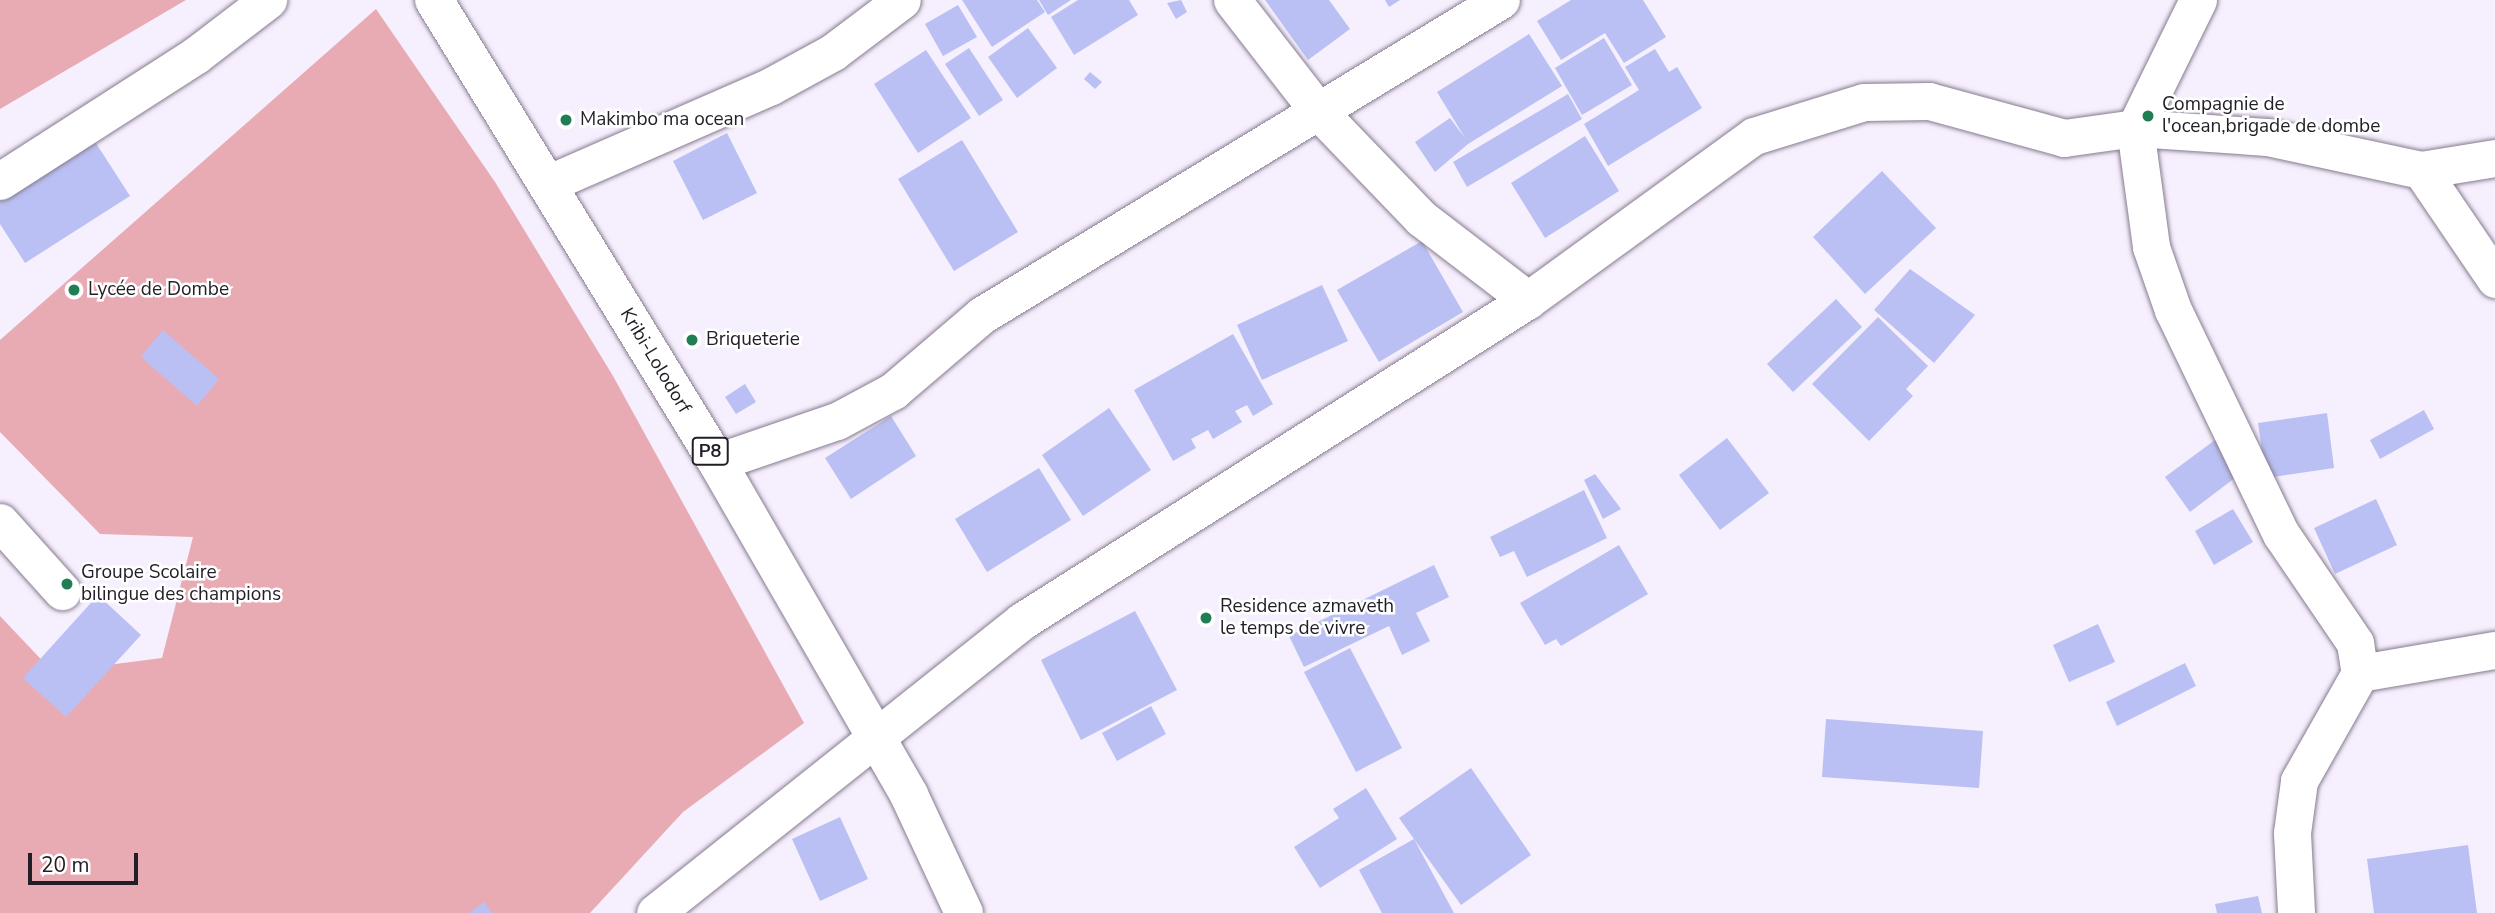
<!DOCTYPE html>
<meta charset="utf-8">
<style>
body{margin:0}
#map{position:relative;width:2495px;height:913px;overflow:hidden;background:#f6effd;font-family:"Nunito Sans",sans-serif}
div>[style]{position:absolute}
[style*='--x']{left:calc(var(--x)*1px);top:calc(var(--y)*1px);width:calc(var(--w)*1px);rotate:calc(var(--a)*1deg)}
.forest>*{inset:0;background:#e8abb4}
.building>*{inset:0;background:#bac0f3}
.roads{filter:drop-shadow(0 0 2px #867b8f) drop-shadow(0 0 2px #867b8f)}
.minor>*{height:37px;margin:-18.5px;padding:0 18.5px;transform-origin:18.5px;border-radius:18.5px;background:#fff}
.primary>*{height:38px;margin:-19px;padding:0 19px;transform-origin:19px;border-radius:19px;background:#fff}
.dots>*{width:19px;height:19px;translate:-50% -50%;box-sizing:border-box;border:4px solid #fff;border-radius:50%}
span{translate:-50% -50%;white-space:nowrap;text-align:center;line-height:1.15;-webkit-text-stroke:5px #fff;paint-order:stroke}
.shield-label span{padding:2px 5px;background:#fff;border:2px solid;border-radius:5px;-webkit-text-stroke-width:0}
.shield-label{font-size:18px;color:#221e26;font-weight:700}
.poi-label{font-size:19px;color:#221e26}
.left{translate:0 -50%;text-align:left}
.street-label{font-size:19px;color:#221e26}
.scale{position:absolute;left:28px;top:853px;width:110px;height:32px;box-sizing:border-box;border:4px solid #221e26;border-top:0;padding-left:9px;font-size:21px;line-height:24px;white-space:nowrap;color:#221e26;-webkit-text-stroke:5px #fff;paint-order:stroke}
</style>
<div id="map">
<div class="forest">
<i style="clip-path:polygon(0 0,186px 0,0 109px)"></i>
<i style="clip-path:polygon(376px 9px,495px 182px,613px 376px,804px 723px,683px 812px,590px 913px,0 913px,0 616px,53px 672px,162px 658px,193px 537px,100px 534px,0 432px,0 340px)"></i>
</div>
<div class="building">
<i style="clip-path:polygon(962px 0,1037px 0,1045px 12px,992px 47px)"></i>
<i style="clip-path:polygon(1039px 0,1071px 0,1048px 15px)"></i>
<i style="clip-path:polygon(1078px 0,1129px 0,1138px 15px,1074px 55px,1051px 17px)"></i>
<i style="clip-path:polygon(1181px 0,1187px 12px,1176px 19px,1167px 3px)"></i>
<i style="clip-path:polygon(1265px 0,1329px 0,1350px 29px,1308px 60px)"></i>
<i style="clip-path:polygon(1385px 0,1400px 0,1389px 7px)"></i>
<i style="clip-path:polygon(1571px 0,1643px 0,1666px 37px,1624px 63px,1605px 33px,1561px 60px,1537px 21px)"></i>
<i style="clip-path:polygon(958px 5px,977px 37px,943px 56px,925px 24px)"></i>
<i style="clip-path:polygon(1028px 28px,1057px 68px,1017px 98px,988px 57px)"></i>
<i style="clip-path:polygon(1529px 34px,1562px 86px,1468px 144px,1435px 172px,1415px 142px,1450px 118px,1465px 138px,1437px 92px)"></i>
<i style="clip-path:polygon(1604px 38px,1632px 85px,1582px 115px,1555px 68px)"></i>
<i style="clip-path:polygon(969px 48px,1003px 100px,979px 116px,945px 64px)"></i>
<i style="clip-path:polygon(1655px 49px,1669px 72px,1677px 67px,1702px 108px,1608px 166px,1584px 124px,1639px 90px,1625px 67px)"></i>
<i style="clip-path:polygon(926px 50px,971px 118px,918px 153px,874px 84px)"></i>
<i style="clip-path:polygon(1090px 72px,1102px 82px,1095px 89px,1084px 79px)"></i>
<i style="clip-path:polygon(1568px 94px,1582px 119px,1467px 187px,1453px 162px)"></i>
<i style="clip-path:polygon(727px 133px,757px 193px,703px 220px,673px 161px)"></i>
<i style="clip-path:polygon(1585px 136px,1619px 191px,1545px 238px,1511px 183px)"></i>
<i style="clip-path:polygon(92px 137px,130px 196px,25px 263px,0 224px,0 196px)"></i>
<i style="clip-path:polygon(962px 140px,1018px 232px,954px 271px,898px 179px)"></i>
<i style="clip-path:polygon(1882px 171px,1936px 228px,1865px 294px,1813px 237px)"></i>
<i style="clip-path:polygon(1422px 241px,1463px 312px,1379px 362px,1337px 290px)"></i>
<i style="clip-path:polygon(1910px 269px,1975px 315px,1934px 363px,1874px 310px)"></i>
<i style="clip-path:polygon(1322px 285px,1348px 341px,1262px 380px,1237px 325px)"></i>
<i style="clip-path:polygon(1836px 299px,1862px 327px,1793px 392px,1767px 364px)"></i>
<i style="clip-path:polygon(1878px 317px,1928px 366px,1906px 389px,1913px 396px,1869px 441px,1812px 384px)"></i>
<i style="clip-path:polygon(163px 330px,219px 379px,197px 406px,141px 357px)"></i>
<i style="clip-path:polygon(1233px 334px,1273px 404px,1253px 416px,1247px 405px,1235px 411px,1242px 422px,1213px 439px,1208px 430px,1191px 439px,1196px 448px,1173px 461px,1134px 390px)"></i>
<i style="clip-path:polygon(745px 384px,756px 402px,736px 414px,725px 397px)"></i>
<i style="clip-path:polygon(1109px 408px,1151px 470px,1083px 516px,1042px 455px)"></i>
<i style="clip-path:polygon(2424px 410px,2434px 429px,2380px 459px,2370px 440px)"></i>
<i style="clip-path:polygon(2327px 413px,2334px 468px,2266px 478px,2258px 423px)"></i>
<i style="clip-path:polygon(891px 416px,916px 456px,851px 499px,825px 458px)"></i>
<i style="clip-path:polygon(2219px 437px,2244px 471px,2190px 512px,2165px 477px)"></i>
<i style="clip-path:polygon(1727px 438px,1769px 493px,1720px 530px,1679px 475px)"></i>
<i style="clip-path:polygon(1039px 468px,1071px 520px,987px 572px,955px 519px)"></i>
<i style="clip-path:polygon(1595px 474px,1621px 509px,1603px 519px,1584px 480px)"></i>
<i style="clip-path:polygon(1584px 490px,1607px 538px,1527px 577px,1514px 551px,1500px 557px,1490px 537px)"></i>
<i style="clip-path:polygon(2376px 499px,2397px 545px,2335px 574px,2314px 528px)"></i>
<i style="clip-path:polygon(2233px 509px,2253px 542px,2214px 565px,2195px 531px)"></i>
<i style="clip-path:polygon(1619px 545px,1648px 594px,1561px 646px,1556px 639px,1545px 645px,1520px 603px)"></i>
<i style="clip-path:polygon(1434px 565px,1449px 597px,1416px 613px,1430px 641px,1402px 655px,1389px 626px,1304px 667px,1289px 636px)"></i>
<i style="clip-path:polygon(98px 595px,141px 635px,66px 717px,23px 678px)"></i>
<i style="clip-path:polygon(1135px 611px,1177px 690px,1081px 740px,1041px 660px)"></i>
<i style="clip-path:polygon(2098px 624px,2115px 662px,2069px 682px,2053px 645px)"></i>
<i style="clip-path:polygon(1350px 648px,1402px 748px,1356px 772px,1304px 672px)"></i>
<i style="clip-path:polygon(2185px 663px,2196px 686px,2117px 726px,2106px 702px)"></i>
<i style="clip-path:polygon(1151px 706px,1166px 734px,1117px 761px,1102px 733px)"></i>
<i style="clip-path:polygon(1826px 719px,1983px 731px,1979px 788px,1822px 777px)"></i>
<i style="clip-path:polygon(1471px 768px,1531px 855px,1461px 905px,1399px 818px)"></i>
<i style="clip-path:polygon(1366px 788px,1397px 839px,1320px 888px,1294px 847px,1339px 818px,1333px 809px)"></i>
<i style="clip-path:polygon(840px 817px,868px 879px,820px 901px,792px 839px)"></i>
<i style="clip-path:polygon(1414px 839px,1454px 913px,1382px 913px,1359px 870px)"></i>
<i style="clip-path:polygon(2468px 845px,2477px 913px,2374px 913px,2367px 859px)"></i>
<i style="clip-path:polygon(2258px 896px,2262px 913px,2217px 913px,2215px 904px)"></i>
<i style="clip-path:polygon(484px 902px,492px 913px,469px 913px)"></i>
</div>
<div class="roads">
<div class="minor">
<i style="--x:1232;--y:0;--w:140;--a:52.2"></i>
<i style="--x:1318;--y:111;--w:149;--a:46.1"></i>
<i style="--x:1421;--y:218;--w:135;--a:37.5"></i>
<i style="--x:2198;--y:0;--w:143;--a:116.2"></i>
<i style="--x:2135;--y:128;--w:120;--a:82.3"></i>
<i style="--x:2151;--y:247;--w:67;--a:70.8"></i>
<i style="--x:2173;--y:310;--w:249;--a:64.3"></i>
<i style="--x:2281;--y:534;--w:132;--a:55.8"></i>
<i style="--x:2355;--y:643;--w:30;--a:81"></i>
<i style="--x:2360;--y:673;--w:124;--a:119.5"></i>
<i style="--x:2299;--y:781;--w:52;--a:97.7"></i>
<i style="--x:2292;--y:833;--w:80;--a:87.1"></i>
<i style="--x:2421;--y:170;--w:132;--a:55.8"></i>
<i style="--x:0;--y:181;--w:233;--a:-32.7"></i>
<i style="--x:196;--y:55;--w:91;--a:-37.4"></i>
<i style="--x:547;--y:184;--w:244;--a:-23.6"></i>
<i style="--x:771;--y:86;--w:71;--a:-28.7"></i>
<i style="--x:833;--y:52;--w:86;--a:-37"></i>
<i style="--x:717;--y:462;--w:127;--a:-18.9"></i>
<i style="--x:837;--y:421;--w:64;--a:-28.2"></i>
<i style="--x:893;--y:391;--w:117;--a:-40.5"></i>
<i style="--x:982;--y:315;--w:607;--a:-31.26"></i>
<i style="--x:0;--y:522;--w:93;--a:48.1"></i>
<i style="--x:2360;--y:673;--w:137;--a:-9.7"></i>
<i style="--x:655;--y:913;--w:469;--a:-38.5"></i>
<i style="--x:1022;--y:621;--w:599;--a:-32.39"></i>
<i style="--x:1528;--y:300;--w:279;--a:-36"></i>
<i style="--x:1754;--y:136;--w:115;--a:-17.2"></i>
<i style="--x:1864;--y:102;--w:65;--a:-0.9"></i>
<i style="--x:1929;--y:101;--w:140;--a:15.3"></i>
<i style="--x:2064;--y:138;--w:72;--a:-8"></i>
<i style="--x:2135;--y:128;--w:132;--a:3.9"></i>
<i style="--x:2267;--y:137;--w:157;--a:12.1"></i>
<i style="--x:2421;--y:170;--w:75;--a:-9.2"></i>
</div>
<div class="primary">
<i style="--x:434;--y:0;--w:542;--a:58.51"></i>
<i style="--x:717;--y:462;--w:384;--a:60"></i>
<i style="--x:909;--y:795;--w:130;--a:65"></i>
</div>
</div>
<div class="dots">
<i style="left:2148px;top:116px;background:#217e54"></i>
<i style="left:566px;top:120px;background:#217e54"></i>
<i style="left:74px;top:290px;background:#217e54"></i>
<i style="left:692px;top:340px;background:#217e54"></i>
<i style="left:67px;top:584px;background:#217e54"></i>
<i style="left:1206px;top:618px;background:#217e54"></i>
</div>
<div class="shield-label">
<span style="left:710px;top:451px">P8</span>
</div>
<div class="poi-label">
<span class="left" style="left:2162px;top:116px">Compagnie de<br>l'ocean,brigade de dombe</span>
<span class="left" style="left:580px;top:120px">Makimbo ma ocean</span>
<span class="left" style="left:88px;top:290px">Lycée de Dombe</span>
<span class="left" style="left:706px;top:340px">Briqueterie</span>
<span class="left" style="left:81px;top:584px">Groupe Scolaire<br>bilingue des champions</span>
<span class="left" style="left:1220px;top:618px">Residence azmaveth<br>le temps de vivre</span>
</div>
<div class="street-label">
<span style="left:655px;top:361px;rotate:59deg">Kribi-Lolodorf</span>
</div>
<div class="scale">20 m</div>
</div>
